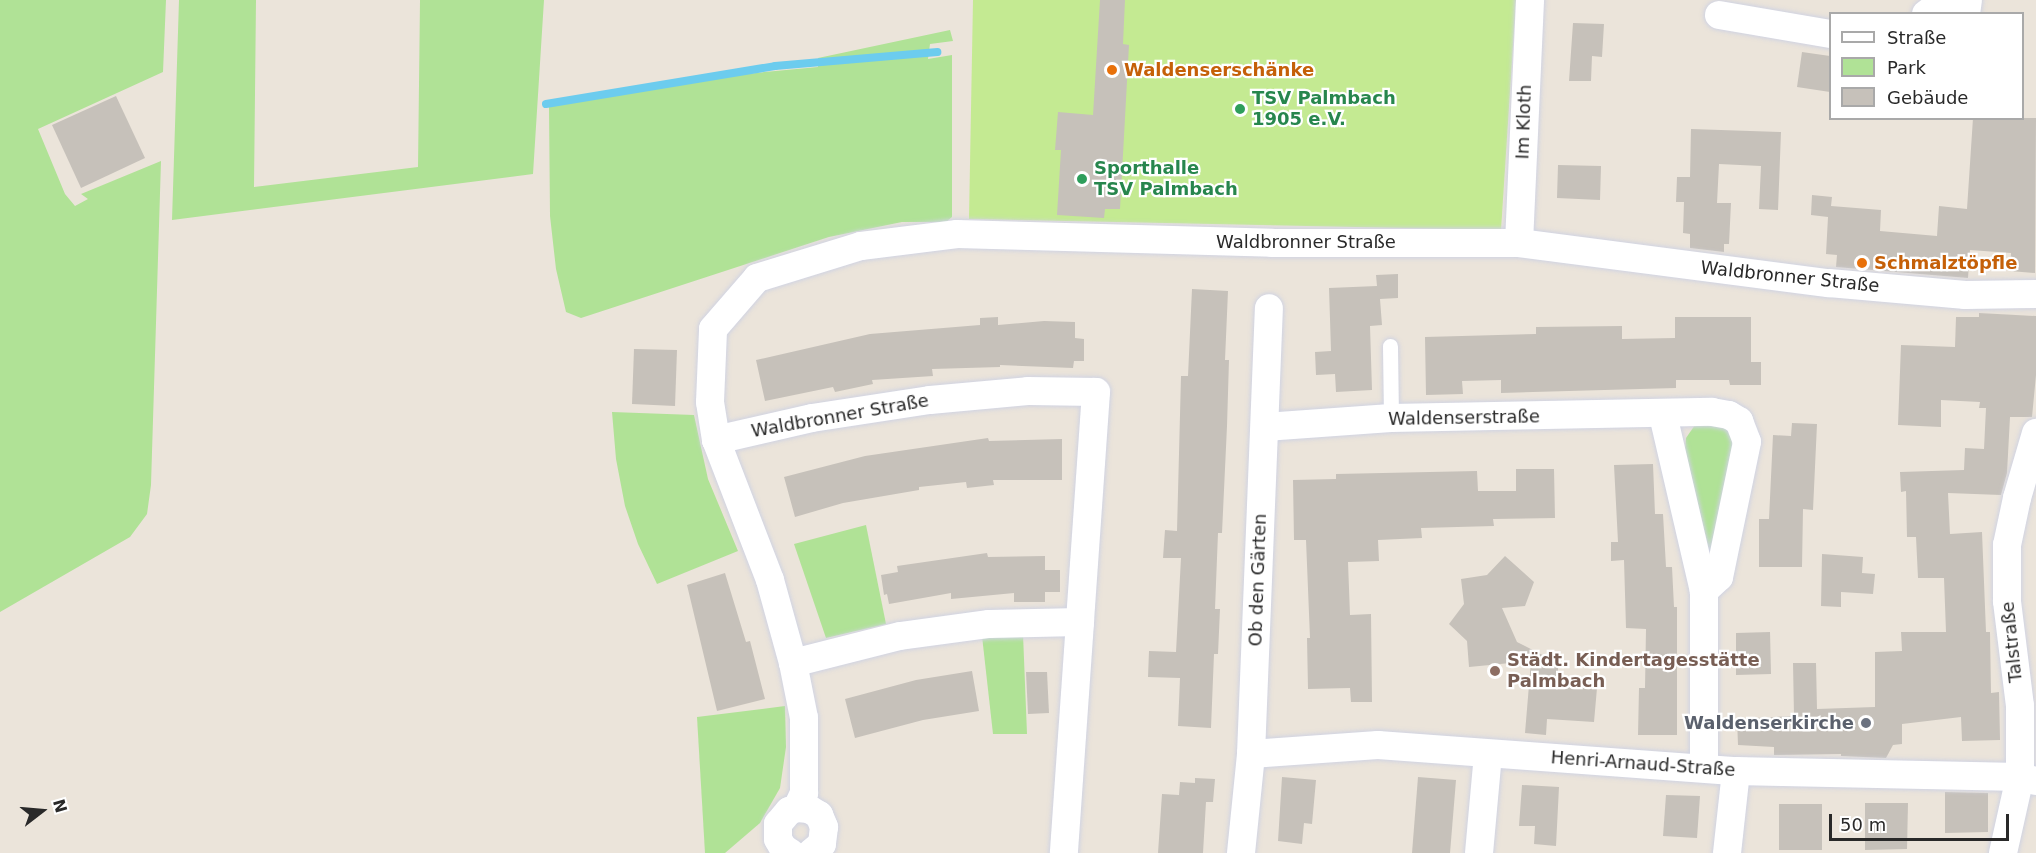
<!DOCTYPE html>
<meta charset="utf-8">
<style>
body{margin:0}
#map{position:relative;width:2036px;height:853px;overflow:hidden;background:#ebe4da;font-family:"DejaVu Sans",sans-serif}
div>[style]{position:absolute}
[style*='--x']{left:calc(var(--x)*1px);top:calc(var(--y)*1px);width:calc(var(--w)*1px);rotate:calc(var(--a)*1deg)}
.green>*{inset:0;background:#b0e296}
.pitch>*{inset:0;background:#c4ea92}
.stream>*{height:8px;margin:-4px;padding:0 4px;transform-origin:4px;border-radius:4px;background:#6cccee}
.building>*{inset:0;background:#c6c1ba}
.roads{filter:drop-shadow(0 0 2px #d0d3e2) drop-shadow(0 0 2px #d0d3e2)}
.lane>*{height:15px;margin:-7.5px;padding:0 7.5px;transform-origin:7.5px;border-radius:7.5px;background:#fff}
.street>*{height:28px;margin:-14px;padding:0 14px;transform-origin:14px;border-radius:14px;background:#fff}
.dots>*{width:16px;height:16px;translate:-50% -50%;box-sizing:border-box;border:3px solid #fff;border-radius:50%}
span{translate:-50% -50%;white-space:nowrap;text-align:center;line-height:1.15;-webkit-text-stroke:4.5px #fff;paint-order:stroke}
.food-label{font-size:18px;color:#c56008;font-weight:700}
.left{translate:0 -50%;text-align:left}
.leisure-label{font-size:18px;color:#27864d;font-weight:700}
.street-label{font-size:18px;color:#292929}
.education-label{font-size:18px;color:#785e54;font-weight:700}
.worship-label{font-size:18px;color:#5b616d;font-weight:700}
.right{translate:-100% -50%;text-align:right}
.legend{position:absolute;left:1829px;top:12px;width:195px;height:108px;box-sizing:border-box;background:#fff;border:2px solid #a9a9a9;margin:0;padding:8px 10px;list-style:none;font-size:18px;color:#292929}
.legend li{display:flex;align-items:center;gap:12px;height:30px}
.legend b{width:30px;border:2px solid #a9a9a9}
.north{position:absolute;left:12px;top:781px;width:60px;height:60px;-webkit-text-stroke:4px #fff;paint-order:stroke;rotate:74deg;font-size:16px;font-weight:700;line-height:24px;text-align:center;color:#292929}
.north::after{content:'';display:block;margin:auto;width:21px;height:27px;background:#292929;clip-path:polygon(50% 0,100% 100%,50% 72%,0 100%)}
.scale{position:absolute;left:1829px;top:814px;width:180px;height:27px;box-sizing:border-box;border:3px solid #292929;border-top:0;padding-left:8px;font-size:18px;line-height:21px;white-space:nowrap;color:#292929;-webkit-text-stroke:4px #fff;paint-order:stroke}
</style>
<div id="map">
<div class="green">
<i style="clip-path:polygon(0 0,166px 0,163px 72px,38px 129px,65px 194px,75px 206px,88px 199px,81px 194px,161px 161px,151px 485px,147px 514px,130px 537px,0 612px)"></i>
<i style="clip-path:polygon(179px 0,256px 0,254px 187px,418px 167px,420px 0,544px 0,533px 174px,172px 220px)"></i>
<i style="clip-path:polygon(950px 30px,953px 41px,930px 44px,928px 59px,952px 55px,952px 217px,946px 222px,902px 222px,829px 237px,581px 318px,566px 312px,556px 269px,550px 216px,549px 107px,595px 96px,713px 77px,818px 67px,818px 58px)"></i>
<i style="clip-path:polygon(612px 412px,694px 415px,708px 479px,738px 551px,657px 584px,638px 544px,625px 506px,616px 459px)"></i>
<i style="clip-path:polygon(1715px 419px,1737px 440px,1710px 554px,1685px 450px,1686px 438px,1695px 425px)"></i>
<i style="clip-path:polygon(866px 525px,886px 624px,826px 638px,794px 544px)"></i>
<i style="clip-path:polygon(1023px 634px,1027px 734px,993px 734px,982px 636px)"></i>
<i style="clip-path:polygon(785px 706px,786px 747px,780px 788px,760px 823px,725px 853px,705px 853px,697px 717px)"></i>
</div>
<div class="pitch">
<i style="clip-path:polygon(973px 0,1516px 0,1501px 230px,969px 219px)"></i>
</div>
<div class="stream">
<i style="--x:546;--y:104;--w:232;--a:-9.4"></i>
<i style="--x:775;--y:66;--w:163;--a:-4.9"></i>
</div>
<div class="building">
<i style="clip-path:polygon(1100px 0,1125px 0,1123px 44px,1129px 45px,1120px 209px,1105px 209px,1104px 218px,1057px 215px,1061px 150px,1055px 150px,1058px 112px,1093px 115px)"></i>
<i style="clip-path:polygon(1573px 23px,1604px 24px,1602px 57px,1592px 56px,1591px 81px,1569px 81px)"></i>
<i style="clip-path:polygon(1802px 52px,1830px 56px,1830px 92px,1797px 87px)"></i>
<i style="clip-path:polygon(116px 96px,145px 158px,81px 188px,52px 125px)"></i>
<i style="clip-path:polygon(1973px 118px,2036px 118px,2035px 273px,2010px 271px,2011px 253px,1970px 250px,1968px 278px,1836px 267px,1837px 255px,1826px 254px,1828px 217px,1811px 215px,1812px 195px,1832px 197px,1831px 206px,1881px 210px,1880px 231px,1937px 236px,1939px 206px,1967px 209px)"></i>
<i style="clip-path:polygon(1691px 129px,1781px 132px,1778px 210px,1759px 209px,1761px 166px,1719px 164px,1717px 203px,1731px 203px,1729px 244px,1724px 244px,1724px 252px,1690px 248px,1690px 234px,1683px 233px,1684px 202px,1676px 202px,1677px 177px,1690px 177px)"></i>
<i style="clip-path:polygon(1558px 165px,1601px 166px,1600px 200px,1557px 198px)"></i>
<i style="clip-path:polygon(1398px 274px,1398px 298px,1380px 299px,1382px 325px,1370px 326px,1372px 390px,1336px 392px,1335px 374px,1316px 375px,1315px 352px,1331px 351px,1329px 288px,1377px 286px,1376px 275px)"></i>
<i style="clip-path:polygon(1192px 289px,1228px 291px,1225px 360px,1229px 360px,1227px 426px,1222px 533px,1218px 533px,1215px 609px,1220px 609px,1218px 654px,1214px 654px,1211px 728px,1178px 726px,1180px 678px,1148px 677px,1149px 651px,1176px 652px,1181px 558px,1163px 558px,1165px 530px,1177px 531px,1181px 376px,1188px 376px)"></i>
<i style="clip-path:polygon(1979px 313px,2036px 316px,2036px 375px,2032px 417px,2010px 417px,2007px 473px,2001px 495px,1948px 493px,1950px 534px,1982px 532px,1986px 632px,1990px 632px,1991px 693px,1999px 692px,2000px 740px,1962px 741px,1961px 717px,1902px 724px,1902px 744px,1893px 745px,1886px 758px,1841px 756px,1841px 754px,1774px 755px,1774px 747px,1738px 745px,1737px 719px,1794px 716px,1793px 663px,1816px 663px,1817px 709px,1875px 707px,1875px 652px,1902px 651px,1901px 632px,1946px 632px,1944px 578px,1918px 578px,1916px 537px,1907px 537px,1906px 491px,1901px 492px,1900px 472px,1964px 470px,1965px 448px,1984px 449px,1986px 408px,1979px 408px,1980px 402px,1941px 400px,1941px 427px,1898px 425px,1901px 345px,1955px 347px,1956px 317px,1979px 317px)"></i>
<i style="clip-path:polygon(998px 317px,998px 325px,1044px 321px,1075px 322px,1075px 338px,1084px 339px,1084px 361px,1074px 361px,1073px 368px,1000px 365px,1000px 367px,932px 369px,933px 376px,872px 380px,873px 384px,835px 392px,833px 387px,765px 401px,756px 360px,870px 334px,980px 325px,980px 318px)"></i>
<i style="clip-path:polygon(1675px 317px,1751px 317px,1751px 362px,1761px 362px,1761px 385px,1730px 385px,1729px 380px,1676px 380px,1676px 388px,1501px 393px,1501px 380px,1462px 381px,1463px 394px,1426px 395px,1425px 337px,1536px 334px,1536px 327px,1622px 326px,1622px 339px,1675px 338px)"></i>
<i style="clip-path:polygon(634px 349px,677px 350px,675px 406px,632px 404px)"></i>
<i style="clip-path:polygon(1792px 423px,1817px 424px,1813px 510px,1803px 509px,1802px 567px,1759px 567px,1759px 519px,1769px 519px,1773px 435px,1791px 436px)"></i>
<i style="clip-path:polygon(988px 438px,989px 441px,1062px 439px,1062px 480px,993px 480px,994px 485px,967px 488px,966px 482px,919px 487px,919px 490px,843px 503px,795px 517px,784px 477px,865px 456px)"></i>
<i style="clip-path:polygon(1653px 464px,1655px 514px,1663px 514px,1666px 567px,1672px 567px,1674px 607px,1677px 607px,1677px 735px,1638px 735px,1639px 688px,1645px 688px,1646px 629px,1626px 628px,1624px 560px,1611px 561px,1611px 542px,1618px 542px,1614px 465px)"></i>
<i style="clip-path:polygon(1516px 469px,1554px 469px,1555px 518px,1493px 519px,1494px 526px,1421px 528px,1422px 538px,1378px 540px,1379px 561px,1348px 562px,1350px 615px,1371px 614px,1372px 702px,1351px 702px,1350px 688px,1308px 689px,1307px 638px,1310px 638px,1306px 540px,1294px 540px,1293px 480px,1336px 479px,1336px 474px,1477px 471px,1478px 491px,1516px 491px)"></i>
<i style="clip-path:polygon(987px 553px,988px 557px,1045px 556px,1045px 570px,1060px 570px,1060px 592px,1045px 592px,1045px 602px,1014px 602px,1014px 593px,951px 599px,951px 593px,889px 604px,887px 594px,884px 595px,881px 575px,898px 572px,897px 566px)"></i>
<i style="clip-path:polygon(1822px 554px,1863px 557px,1862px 573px,1875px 574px,1873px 594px,1841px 592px,1841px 607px,1821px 606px)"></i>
<i style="clip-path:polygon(1505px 556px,1534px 582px,1525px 606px,1502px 608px,1517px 642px,1558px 663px,1558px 685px,1597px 688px,1594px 722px,1547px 719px,1546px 735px,1525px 733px,1531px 661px,1469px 667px,1467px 641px,1449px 624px,1464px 604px,1461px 579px,1487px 575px)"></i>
<i style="clip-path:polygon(725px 573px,746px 642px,750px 641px,765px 699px,717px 711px,687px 585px)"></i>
<i style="clip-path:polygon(1770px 632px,1771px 674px,1736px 675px,1736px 633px)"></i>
<i style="clip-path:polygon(972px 671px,979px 711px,923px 720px,855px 738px,845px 699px,916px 680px)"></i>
<i style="clip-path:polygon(1026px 672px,1047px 672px,1049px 713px,1028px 714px)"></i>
<i style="clip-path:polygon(1282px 777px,1316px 780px,1312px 824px,1304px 823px,1302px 844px,1278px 841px)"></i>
<i style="clip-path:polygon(1418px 777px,1456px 780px,1450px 853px,1412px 853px)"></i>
<i style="clip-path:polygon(1195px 778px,1215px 779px,1213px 802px,1206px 802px,1203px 853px,1158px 853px,1162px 794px,1179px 795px,1180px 782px,1195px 783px)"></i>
<i style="clip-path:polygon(1522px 785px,1559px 787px,1556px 846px,1534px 844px,1535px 826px,1519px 826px)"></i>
<i style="clip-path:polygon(1945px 792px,1988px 793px,1988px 832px,1945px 833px)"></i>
<i style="clip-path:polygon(1666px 795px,1700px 796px,1697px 838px,1663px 836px)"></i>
<i style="clip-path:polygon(1865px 803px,1908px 803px,1907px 849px,1865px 850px)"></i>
<i style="clip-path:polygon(1779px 804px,1822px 804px,1822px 850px,1779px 850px)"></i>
</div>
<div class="roads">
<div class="lane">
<i style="--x:1390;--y:346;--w:72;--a:89.2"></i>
</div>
<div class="street">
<i style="--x:1926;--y:14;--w:24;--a:-36"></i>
<i style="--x:1966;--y:14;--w:14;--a:-82"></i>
<i style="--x:1719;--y:15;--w:113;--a:9.7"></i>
<i style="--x:1519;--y:243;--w:243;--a:-87.4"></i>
<i style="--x:1663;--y:415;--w:181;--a:76.9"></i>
<i style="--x:1704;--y:591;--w:176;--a:90"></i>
<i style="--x:1265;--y:427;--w:126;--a:-4.1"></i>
<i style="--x:1391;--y:418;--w:321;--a:-1.1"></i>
<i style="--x:1712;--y:412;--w:17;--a:10"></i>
<i style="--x:1729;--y:415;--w:12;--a:31"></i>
<i style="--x:1739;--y:421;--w:22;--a:69"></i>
<i style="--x:1747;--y:442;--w:138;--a:101.7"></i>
<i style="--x:1719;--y:577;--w:21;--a:137"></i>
<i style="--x:716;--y:440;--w:98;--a:-12.9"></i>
<i style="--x:812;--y:418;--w:119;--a:-8.7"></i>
<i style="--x:930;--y:400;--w:98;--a:-5.2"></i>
<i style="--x:1028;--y:391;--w:68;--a:0.8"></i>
<i style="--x:1096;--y:392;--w:231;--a:94"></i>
<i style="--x:793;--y:663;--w:110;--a:-14.2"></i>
<i style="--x:900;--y:636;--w:90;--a:-7.7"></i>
<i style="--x:989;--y:624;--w:91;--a:-1.3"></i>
<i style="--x:1080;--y:622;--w:232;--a:94"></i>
<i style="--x:1251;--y:754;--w:127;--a:-4.1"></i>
<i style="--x:1378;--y:745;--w:359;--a:4.2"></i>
<i style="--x:1736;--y:771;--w:284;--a:1.2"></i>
<i style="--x:2020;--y:777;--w:16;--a:14"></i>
<i style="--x:797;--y:808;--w:17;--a:-65"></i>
<i style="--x:804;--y:793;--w:75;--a:-90"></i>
<i style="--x:804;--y:718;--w:56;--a:-101.3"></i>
<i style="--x:793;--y:663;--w:86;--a:-105.5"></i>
<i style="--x:770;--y:580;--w:150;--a:-111.1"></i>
<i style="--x:716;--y:440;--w:38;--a:-99"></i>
<i style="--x:710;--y:402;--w:73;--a:-87.6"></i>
<i style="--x:713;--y:329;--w:67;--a:-49.2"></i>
<i style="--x:757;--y:278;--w:109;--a:-17.1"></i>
<i style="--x:861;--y:246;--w:97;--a:-7.1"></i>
<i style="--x:957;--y:234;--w:315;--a:1.6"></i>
<i style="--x:1272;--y:243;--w:247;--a:0"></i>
<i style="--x:1519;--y:243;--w:313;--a:7.4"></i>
<i style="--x:1829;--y:283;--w:137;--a:5"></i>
<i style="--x:1965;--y:295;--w:71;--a:-0.8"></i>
<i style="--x:791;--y:853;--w:9;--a:-148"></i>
<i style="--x:783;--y:848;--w:10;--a:-119"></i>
<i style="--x:778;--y:839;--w:15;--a:-90"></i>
<i style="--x:778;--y:824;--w:17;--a:-50"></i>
<i style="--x:789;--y:811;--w:9;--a:-21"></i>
<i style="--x:797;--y:808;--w:12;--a:5"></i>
<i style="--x:809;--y:809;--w:12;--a:31"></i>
<i style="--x:819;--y:815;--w:13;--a:67"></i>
<i style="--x:824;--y:827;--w:17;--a:97"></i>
<i style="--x:822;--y:844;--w:14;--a:141"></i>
<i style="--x:1241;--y:853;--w:100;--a:-84.2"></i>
<i style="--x:1251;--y:754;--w:446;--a:-87.7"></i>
<i style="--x:1479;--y:853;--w:98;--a:-84.8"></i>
<i style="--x:1727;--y:853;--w:82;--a:-83.7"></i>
<i style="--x:2003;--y:853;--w:78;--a:-77.4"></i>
<i style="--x:2020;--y:777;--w:71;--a:-90"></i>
<i style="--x:2020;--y:706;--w:106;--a:-97.1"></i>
<i style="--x:2007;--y:601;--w:56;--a:-90"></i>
<i style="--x:2007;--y:545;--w:48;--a:-78"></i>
<i style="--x:2017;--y:498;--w:68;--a:-73.7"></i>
</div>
</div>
<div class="dots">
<i style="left:1112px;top:70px;background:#e8710a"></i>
<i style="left:1240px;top:109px;background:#2e9e5b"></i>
<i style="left:1082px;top:179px;background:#2e9e5b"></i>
<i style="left:1862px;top:263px;background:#e8710a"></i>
<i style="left:1495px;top:671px;background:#8d6e63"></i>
<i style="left:1866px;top:723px;background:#6b7280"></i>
</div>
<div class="food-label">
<span class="left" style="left:1124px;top:70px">Waldenserschänke</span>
<span class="left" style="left:1874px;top:263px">Schmalztöpfle</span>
</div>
<div class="leisure-label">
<span class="left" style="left:1252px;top:109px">TSV Palmbach<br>1905 e.V.</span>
<span class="left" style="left:1094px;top:179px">Sporthalle<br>TSV Palmbach</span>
</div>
<div class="street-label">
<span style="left:1524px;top:122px;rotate:-88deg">Im Kloth</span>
<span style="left:1306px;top:242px">Waldbronner Straße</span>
<span style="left:1790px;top:277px;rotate:6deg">Waldbronner Straße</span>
<span style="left:840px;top:416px;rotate:-10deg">Waldbronner Straße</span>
<span style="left:1464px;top:418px;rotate:-1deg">Waldenserstraße</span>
<span style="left:1258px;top:580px;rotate:-88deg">Ob den Gärten</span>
<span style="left:2012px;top:642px;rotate:-96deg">Talstraße</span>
<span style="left:1643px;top:764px;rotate:4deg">Henri-Arnaud-Straße</span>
</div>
<div class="education-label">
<span class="left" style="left:1507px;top:671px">Städt. Kindertagesstätte<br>Palmbach</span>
</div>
<div class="worship-label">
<span class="right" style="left:1854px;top:723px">Waldenserkirche</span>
</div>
<ul class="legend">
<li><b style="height:8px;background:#fff"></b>Straße</li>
<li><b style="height:16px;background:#b0e296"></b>Park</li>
<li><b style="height:16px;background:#c6c1ba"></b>Gebäude</li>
</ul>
<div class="north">N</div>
<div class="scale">50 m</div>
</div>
